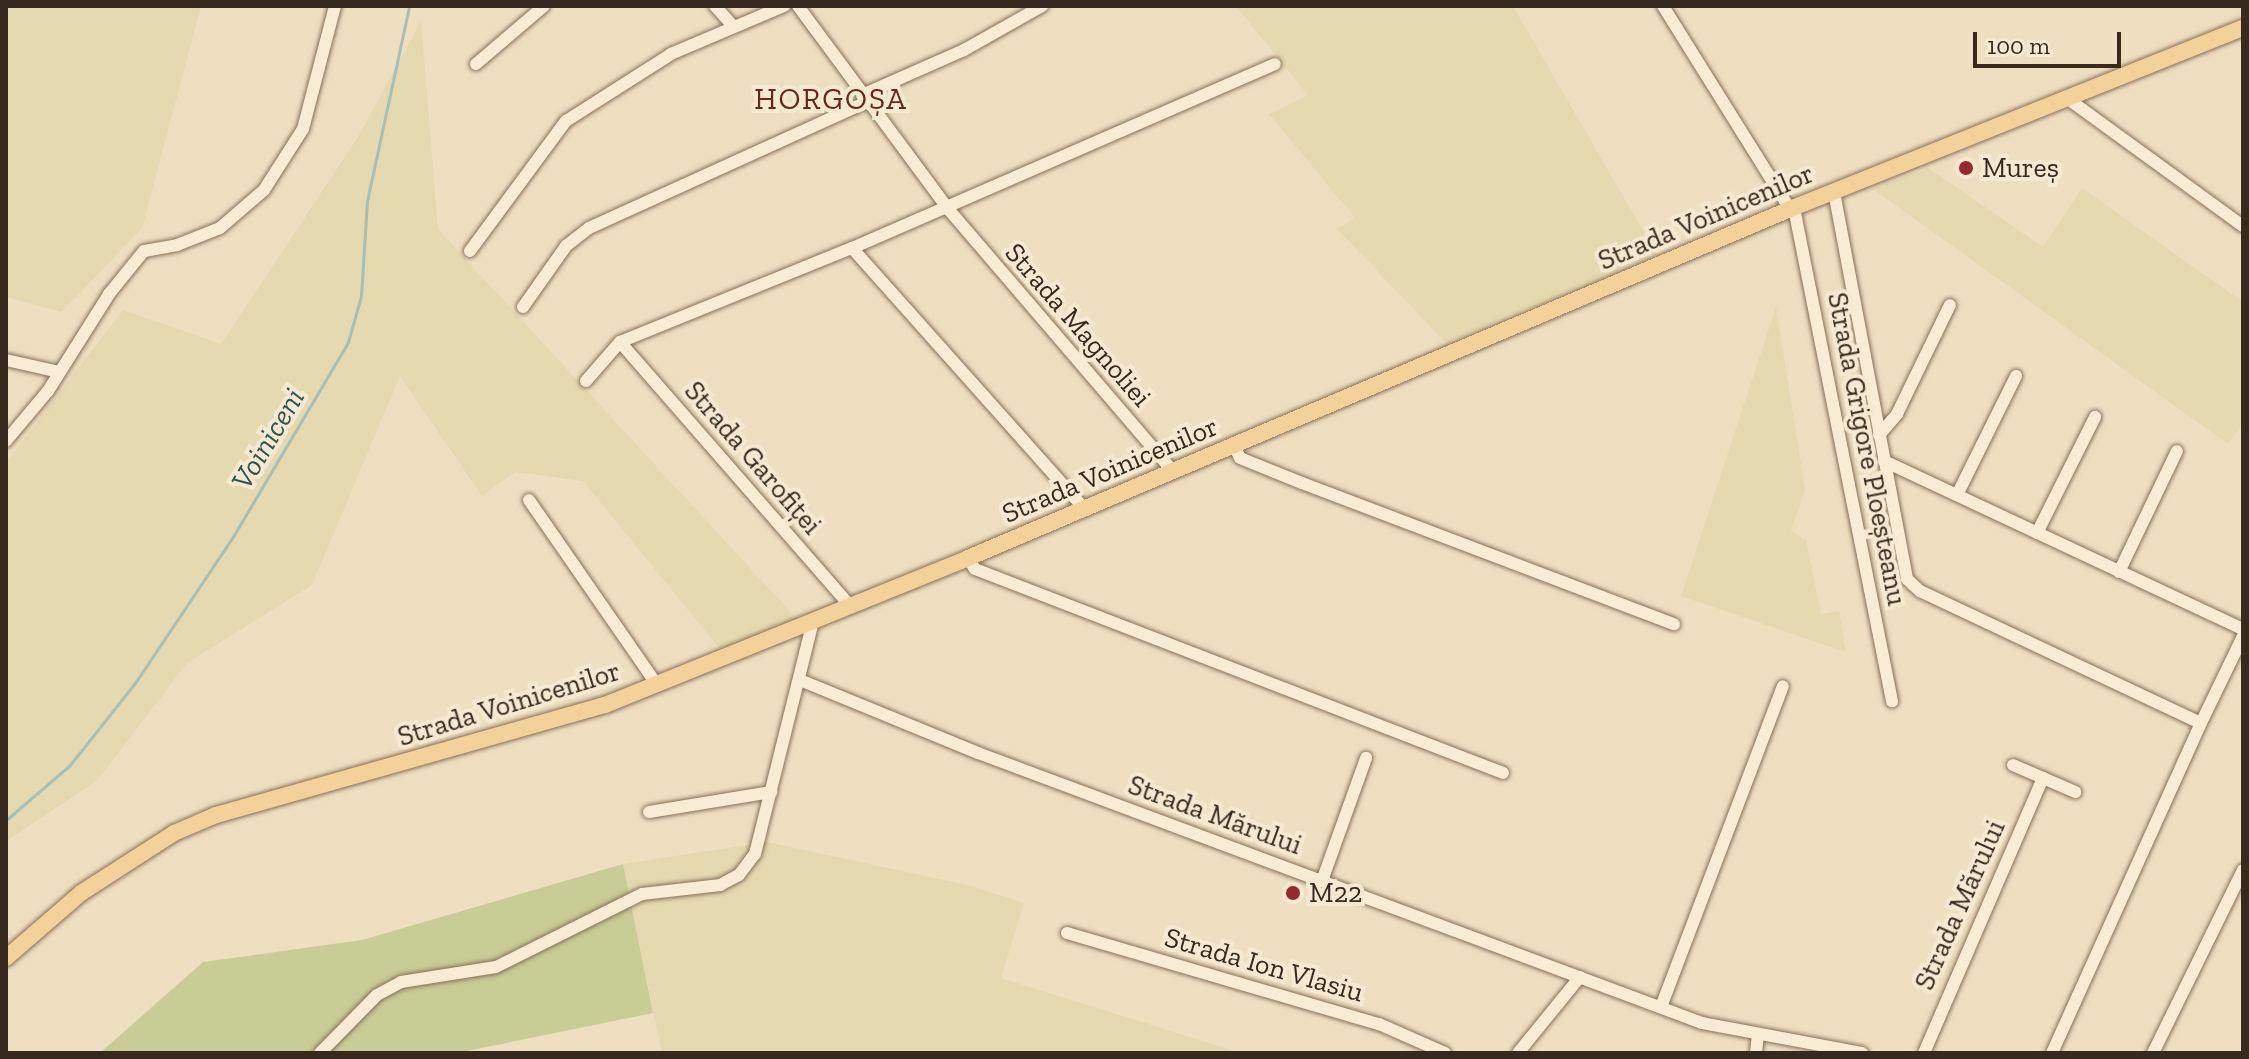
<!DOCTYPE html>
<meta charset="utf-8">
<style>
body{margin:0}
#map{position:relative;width:2249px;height:1059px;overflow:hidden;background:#eedfc1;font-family:"Zilla Slab",serif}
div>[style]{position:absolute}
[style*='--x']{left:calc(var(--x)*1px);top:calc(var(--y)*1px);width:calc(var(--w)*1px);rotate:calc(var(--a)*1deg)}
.farmland>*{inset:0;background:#e4d9af}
.green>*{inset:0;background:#c8cc95}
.stream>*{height:3px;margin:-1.5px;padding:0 1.5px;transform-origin:1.5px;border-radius:1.5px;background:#a4c1b7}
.roads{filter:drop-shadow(0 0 2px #887059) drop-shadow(0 0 2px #887059)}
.minor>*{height:12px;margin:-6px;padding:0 6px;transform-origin:6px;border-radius:6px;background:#f9ecd5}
.major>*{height:16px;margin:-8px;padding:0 8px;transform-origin:8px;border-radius:8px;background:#f2d299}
.dots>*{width:22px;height:22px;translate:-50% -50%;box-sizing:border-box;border:4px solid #f6e9d1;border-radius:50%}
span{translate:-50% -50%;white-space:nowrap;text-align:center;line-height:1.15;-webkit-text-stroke:8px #f6e9d1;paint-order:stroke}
.poi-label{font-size:28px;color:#37291d}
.left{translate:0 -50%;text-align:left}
.street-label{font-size:28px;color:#37291d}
.neighbourhood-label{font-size:30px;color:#64281c;letter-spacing:2px}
.water-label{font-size:30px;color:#2c5753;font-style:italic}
.frame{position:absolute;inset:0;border:8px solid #37291d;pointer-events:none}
.scale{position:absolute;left:1973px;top:32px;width:148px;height:36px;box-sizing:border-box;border:4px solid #37291d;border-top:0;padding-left:10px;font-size:24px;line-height:28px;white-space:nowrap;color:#37291d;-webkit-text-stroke:6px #f6e9d1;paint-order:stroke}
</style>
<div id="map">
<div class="farmland">
<i style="clip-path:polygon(6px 6px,201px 6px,142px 228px,62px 312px,6px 297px)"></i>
<i style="clip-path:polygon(1236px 6px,1513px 6px,1657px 255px,1446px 343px,1337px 229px,1355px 218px,1269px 114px,1308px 95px)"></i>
<i style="clip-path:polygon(421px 21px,438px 229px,797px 619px,719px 648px,583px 481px,515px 472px,482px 496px,400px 376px,312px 585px,187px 663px,97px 781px,6px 841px,6px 463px,123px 310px,221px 344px,358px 137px)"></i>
<i style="clip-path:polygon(1928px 168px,2043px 247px,2082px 188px,2243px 302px,2243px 422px,2228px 444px,1873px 189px)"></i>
<i style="clip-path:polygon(1776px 307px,1805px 490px,1791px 531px,1806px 540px,1821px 614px,1839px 611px,1846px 652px,1681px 596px)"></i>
<i style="clip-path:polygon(767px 842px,967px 885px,1024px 903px,1001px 978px,1241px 1053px,662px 1053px,623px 864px)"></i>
</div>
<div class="green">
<i style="clip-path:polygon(623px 864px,653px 1013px,457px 1053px,100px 1053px,203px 962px,362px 940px)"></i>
</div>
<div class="stream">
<i style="--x:6;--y:820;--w:83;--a:-40.6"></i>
<i style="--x:69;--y:766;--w:106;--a:-51.5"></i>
<i style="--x:135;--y:683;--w:178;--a:-56.2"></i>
<i style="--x:234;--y:535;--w:224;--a:-59.4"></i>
<i style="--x:348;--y:342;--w:48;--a:-74.2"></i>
<i style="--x:361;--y:296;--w:95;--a:-86.4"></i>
<i style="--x:367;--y:201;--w:199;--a:-77.8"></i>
</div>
<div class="roads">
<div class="minor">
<i style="--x:715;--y:6;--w:25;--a:48"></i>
<i style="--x:798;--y:6;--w:254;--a:53.5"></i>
<i style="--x:949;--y:210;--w:344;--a:49.4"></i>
<i style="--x:1663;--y:6;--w:239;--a:58"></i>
<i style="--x:476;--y:64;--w:89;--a:-40.5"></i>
<i style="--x:862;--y:95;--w:111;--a:-23.8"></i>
<i style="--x:964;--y:50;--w:90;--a:-29.4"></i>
<i style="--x:2068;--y:99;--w:216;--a:36"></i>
<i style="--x:1834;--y:192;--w:394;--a:79.3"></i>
<i style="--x:1907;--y:579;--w:18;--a:43"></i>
<i style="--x:1920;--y:591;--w:310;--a:25.2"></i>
<i style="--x:2201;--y:723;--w:97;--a:-64.2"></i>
<i style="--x:1794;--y:208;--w:503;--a:78.76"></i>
<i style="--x:852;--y:248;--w:461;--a:-23.5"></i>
<i style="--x:470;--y:251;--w:162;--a:-53.6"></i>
<i style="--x:566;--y:121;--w:125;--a:-32.5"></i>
<i style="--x:671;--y:54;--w:123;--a:-23"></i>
<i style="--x:523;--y:307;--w:75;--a:-54.8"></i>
<i style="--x:566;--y:246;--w:29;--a:-38"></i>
<i style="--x:589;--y:228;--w:305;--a:-24.4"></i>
<i style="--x:620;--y:342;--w:350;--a:48.9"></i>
<i style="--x:6;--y:360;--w:54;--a:12.8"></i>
<i style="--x:586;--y:381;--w:52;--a:-48.9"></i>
<i style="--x:620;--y:342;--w:250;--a:-22.1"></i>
<i style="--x:852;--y:248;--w:347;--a:48.3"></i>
<i style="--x:1879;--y:435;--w:28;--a:-49"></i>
<i style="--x:1897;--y:414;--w:121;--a:-64.1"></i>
<i style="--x:6;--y:441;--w:65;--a:-50"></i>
<i style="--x:48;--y:391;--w:115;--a:-57.8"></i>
<i style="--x:109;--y:294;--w:55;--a:-50.9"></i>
<i style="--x:144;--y:251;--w:34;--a:-10"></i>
<i style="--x:177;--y:245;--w:46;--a:-21.6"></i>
<i style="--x:220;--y:228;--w:58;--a:-40.8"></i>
<i style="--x:264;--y:190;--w:72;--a:-57.4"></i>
<i style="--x:303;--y:129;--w:127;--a:-75.4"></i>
<i style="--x:1234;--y:446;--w:13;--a:63"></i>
<i style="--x:1240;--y:458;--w:67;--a:22"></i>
<i style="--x:1302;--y:483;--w:398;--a:20.8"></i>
<i style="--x:1884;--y:461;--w:396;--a:25.1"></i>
<i style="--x:1957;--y:495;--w:133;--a:-63.6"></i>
<i style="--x:529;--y:500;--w:225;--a:55.3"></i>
<i style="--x:2037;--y:533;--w:130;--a:-63.4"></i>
<i style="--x:968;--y:558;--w:13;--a:58"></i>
<i style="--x:975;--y:569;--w:566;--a:21.12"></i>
<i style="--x:2119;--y:572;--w:134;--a:-64.4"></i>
<i style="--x:800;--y:680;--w:192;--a:22.3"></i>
<i style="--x:978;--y:753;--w:773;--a:20.45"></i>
<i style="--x:1702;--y:1023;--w:163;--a:10.6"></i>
<i style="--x:2013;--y:765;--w:68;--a:23.5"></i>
<i style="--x:649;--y:812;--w:124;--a:-9.3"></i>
<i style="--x:1322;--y:881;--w:131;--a:-70.3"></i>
<i style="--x:1067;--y:933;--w:325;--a:16.3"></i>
<i style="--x:1379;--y:1024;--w:72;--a:23.7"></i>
<i style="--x:1661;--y:1007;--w:343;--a:-69.2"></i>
<i style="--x:320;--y:1053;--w:81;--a:-45.5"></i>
<i style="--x:377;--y:995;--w:27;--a:-28"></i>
<i style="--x:401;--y:982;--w:96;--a:-9"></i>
<i style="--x:496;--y:967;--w:163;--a:-26.6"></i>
<i style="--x:642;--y:894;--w:79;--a:-6.6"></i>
<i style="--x:720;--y:885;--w:21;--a:-28"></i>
<i style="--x:739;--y:875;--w:26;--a:-53"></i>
<i style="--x:755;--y:854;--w:240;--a:-76"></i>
<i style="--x:1518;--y:1053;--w:98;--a:-50.8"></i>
<i style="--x:1756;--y:1053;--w:18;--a:-84"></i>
<i style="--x:1924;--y:1053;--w:300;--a:-66.6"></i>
<i style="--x:2052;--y:1053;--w:362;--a:-65.7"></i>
<i style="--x:2153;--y:1053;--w:204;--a:-63.8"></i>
</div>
<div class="major">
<i style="--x:6;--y:958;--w:99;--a:-40.9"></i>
<i style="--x:81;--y:893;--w:111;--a:-32.8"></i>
<i style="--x:174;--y:833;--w:46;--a:-23.2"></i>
<i style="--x:216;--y:815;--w:404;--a:-15.8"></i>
<i style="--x:605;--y:705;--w:392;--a:-22"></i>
<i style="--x:968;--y:558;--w:893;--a:-23"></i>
<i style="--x:1790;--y:209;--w:488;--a:-21.8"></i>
</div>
</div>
<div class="dots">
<i style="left:1966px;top:168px;background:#97282e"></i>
<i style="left:1293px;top:893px;background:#97282e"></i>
</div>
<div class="poi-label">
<span class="left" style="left:1982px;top:168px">Mureș</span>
<span class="left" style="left:1309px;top:893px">M22</span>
</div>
<div class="street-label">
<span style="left:1706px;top:217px;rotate:-23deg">Strada Voinicenilor</span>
<span style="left:1078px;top:325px;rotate:49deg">Strada Magnoliei</span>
<span style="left:1867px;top:449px;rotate:79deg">Strada Grigore Ploeșteanu</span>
<span style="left:753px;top:458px;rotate:49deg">Strada Garofiței</span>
<span style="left:1110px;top:470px;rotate:-23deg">Strada Voinicenilor</span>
<span style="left:509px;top:704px;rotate:-17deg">Strada Voinicenilor</span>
<span style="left:1215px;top:815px;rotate:20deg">Strada Mărului</span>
<span style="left:1960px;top:905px;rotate:-66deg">Strada Mărului</span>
<span style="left:1264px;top:965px;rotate:16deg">Strada Ion Vlasiu</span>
</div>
<div class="neighbourhood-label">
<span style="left:831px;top:99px">HORGOȘA</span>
</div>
<div class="water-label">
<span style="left:268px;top:439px;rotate:-59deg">Voiniceni</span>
</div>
<div class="frame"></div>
<div class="scale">100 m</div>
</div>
